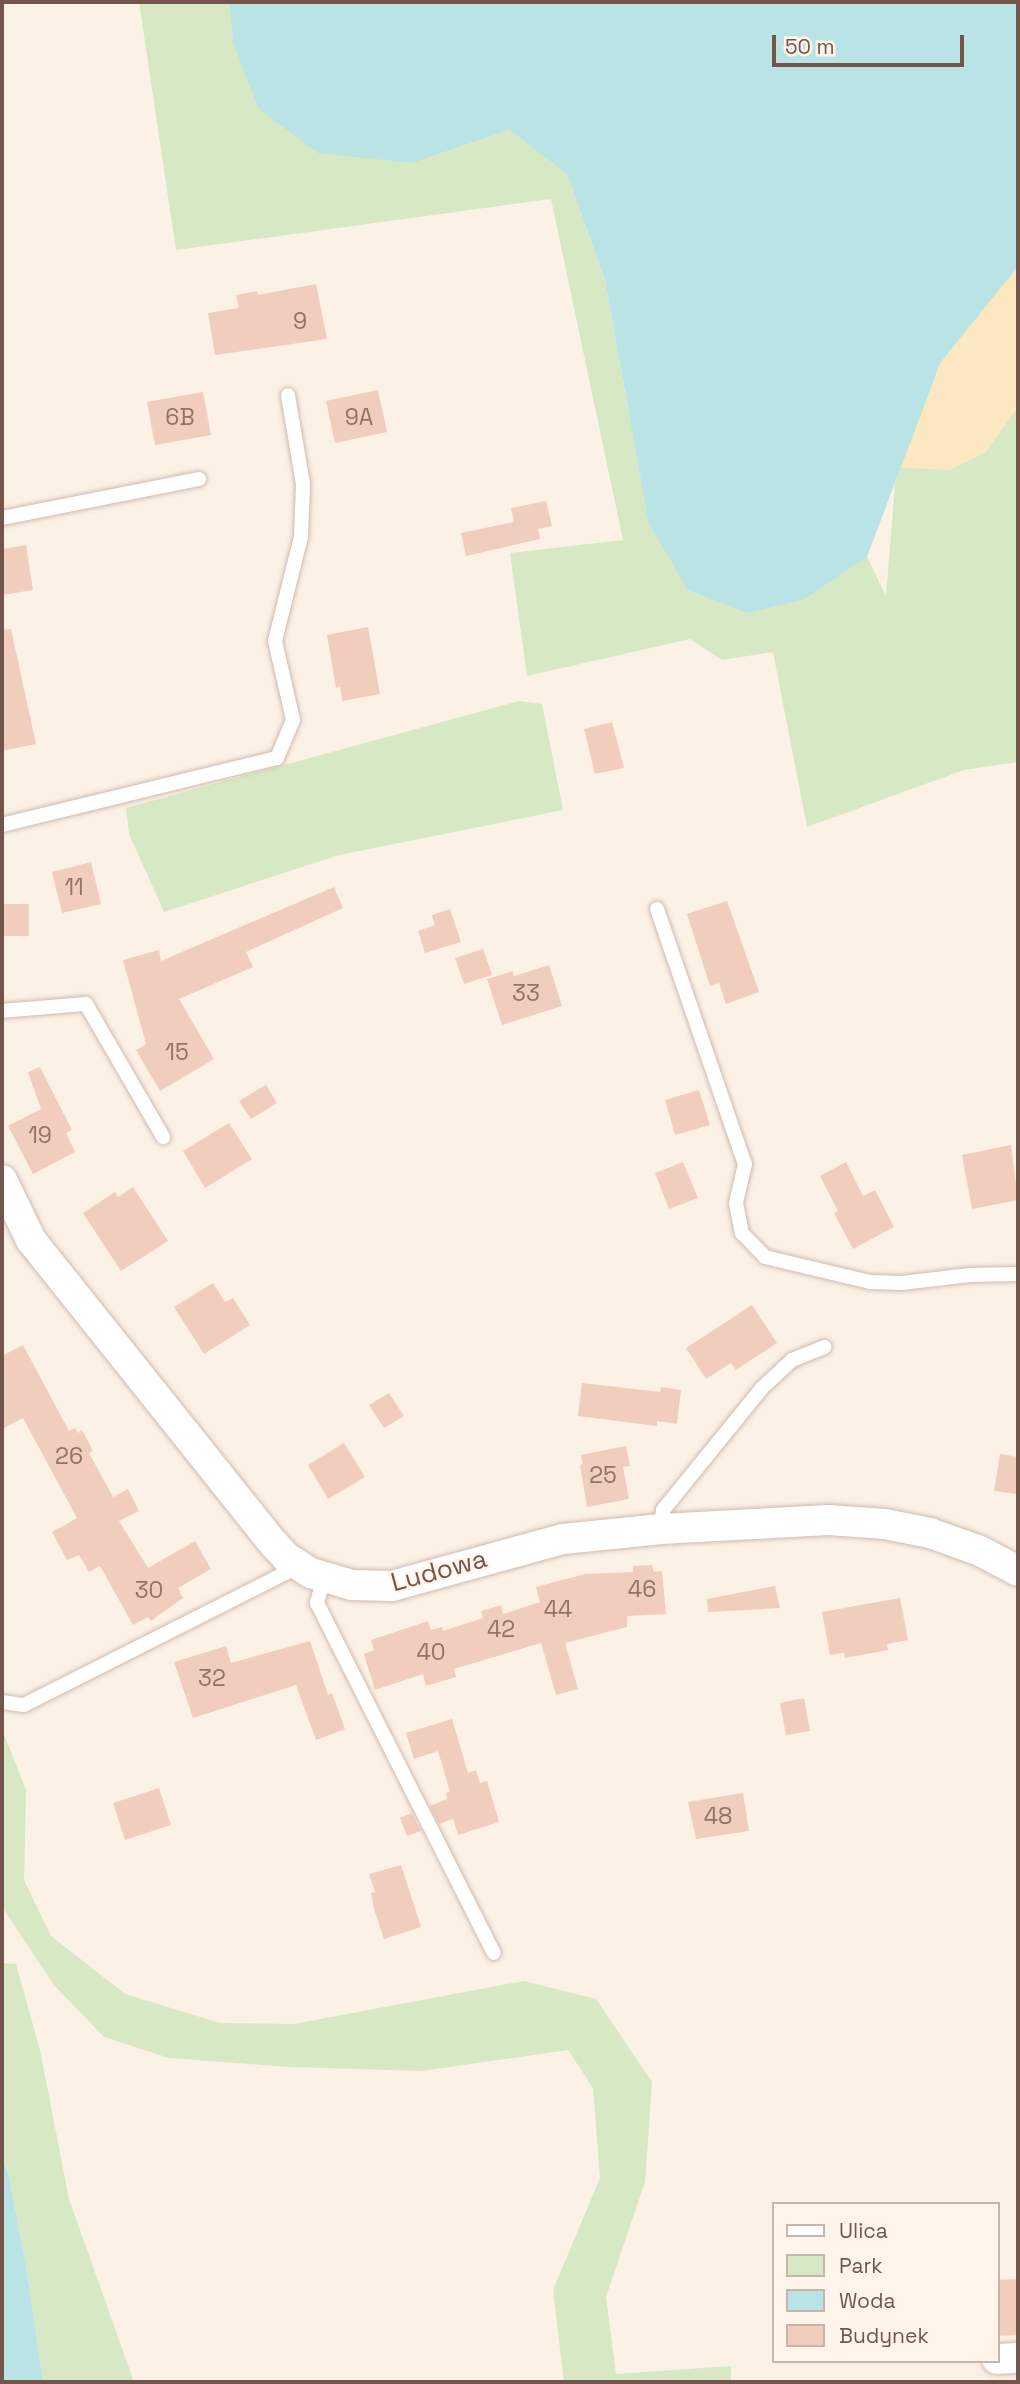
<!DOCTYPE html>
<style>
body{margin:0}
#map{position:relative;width:1020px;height:2384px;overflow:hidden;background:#fcf1e5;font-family:"Space Grotesk",sans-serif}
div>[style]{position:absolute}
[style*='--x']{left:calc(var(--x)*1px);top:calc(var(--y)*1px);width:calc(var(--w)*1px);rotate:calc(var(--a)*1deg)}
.green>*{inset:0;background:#d6e9c4}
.sand>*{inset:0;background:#fbe8c0}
.water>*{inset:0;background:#bae3e5}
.building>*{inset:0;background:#f1cdbd}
.roads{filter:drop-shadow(0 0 2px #cfbaaf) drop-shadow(0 0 2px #cfbaaf)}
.service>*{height:14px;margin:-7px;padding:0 7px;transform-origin:7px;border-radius:7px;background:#fff}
.minor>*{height:30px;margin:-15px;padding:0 15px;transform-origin:15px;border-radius:15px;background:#fff}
span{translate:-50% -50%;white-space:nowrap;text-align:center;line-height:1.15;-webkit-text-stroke:5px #fff5eb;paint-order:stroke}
.number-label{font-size:23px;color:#937368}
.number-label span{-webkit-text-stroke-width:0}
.street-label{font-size:26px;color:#74554b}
.frame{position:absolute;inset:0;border:4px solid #74554b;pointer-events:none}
.legend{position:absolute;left:772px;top:2202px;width:228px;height:161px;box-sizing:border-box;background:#fff5eb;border:2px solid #c7b5ab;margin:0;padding:9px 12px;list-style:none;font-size:21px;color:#74554b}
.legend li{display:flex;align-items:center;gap:14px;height:35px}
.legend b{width:35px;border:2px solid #c7b5ab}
.scale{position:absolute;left:772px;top:35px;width:192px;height:32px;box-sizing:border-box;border:4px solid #74554b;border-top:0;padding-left:9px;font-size:21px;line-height:24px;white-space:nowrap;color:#74554b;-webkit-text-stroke:5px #fff5eb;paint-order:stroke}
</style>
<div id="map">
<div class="green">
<i style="clip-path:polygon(139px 2px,229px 2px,233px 42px,413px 163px,509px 130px,567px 174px,605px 280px,628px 409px,805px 599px,867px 557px,886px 596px,895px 484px,1018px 53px,1018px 762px,964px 770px,807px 827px,773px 652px,722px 660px,690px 639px,527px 676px,510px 553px,623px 540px,551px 199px,176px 250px)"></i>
<i style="clip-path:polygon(519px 701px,542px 704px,563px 810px,339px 855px,164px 912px,129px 834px,126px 808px)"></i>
<i style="clip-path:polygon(2px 1729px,26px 1790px,24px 1880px,51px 1936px,125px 1994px,220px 2023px,294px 2024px,524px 1981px,596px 1999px,652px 2082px,645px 2182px,606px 2297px,616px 2374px,731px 2366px,731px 2382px,564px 2382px,553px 2290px,600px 2178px,593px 2088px,568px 2050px,422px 2071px,290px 2067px,169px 2058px,104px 2037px,54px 1985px,2px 1907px)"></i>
<i style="clip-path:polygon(2px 1963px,16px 1964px,40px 2050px,69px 2199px,134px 2382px,43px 2382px,26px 2265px,9px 2177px,2px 2156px)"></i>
</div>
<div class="sand">
<i style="clip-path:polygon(1018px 266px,1018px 407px,985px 453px,950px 470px,901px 468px,940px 363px)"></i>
</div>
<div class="water">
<i style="clip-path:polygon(229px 2px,1018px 2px,1018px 266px,940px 363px,867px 557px,805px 599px,747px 613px,688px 590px,649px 524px,605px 280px,567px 174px,509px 130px,413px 163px,318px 153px,258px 108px,233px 42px)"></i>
<i style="clip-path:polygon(2px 2156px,9px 2177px,26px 2265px,43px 2382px,2px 2382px)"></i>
</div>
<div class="building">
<i style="clip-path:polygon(316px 284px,327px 339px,215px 355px,208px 313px,239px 308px,236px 295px,257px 291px,258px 295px)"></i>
<i style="clip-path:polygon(378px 390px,387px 432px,335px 443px,326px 401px)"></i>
<i style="clip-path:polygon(203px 392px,211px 435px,155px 445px,147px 402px)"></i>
<i style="clip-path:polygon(546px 501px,552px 526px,538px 529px,540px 539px,466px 556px,461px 533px,514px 522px,511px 508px)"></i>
<i style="clip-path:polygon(26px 545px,33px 590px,2px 595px,2px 549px)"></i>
<i style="clip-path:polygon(368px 627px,380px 694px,342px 701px,340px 687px,336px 688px,327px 635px)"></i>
<i style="clip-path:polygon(11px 629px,36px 744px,2px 751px,2px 630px)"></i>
<i style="clip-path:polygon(612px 722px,624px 768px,595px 774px,584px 729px)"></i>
<i style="clip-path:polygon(91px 862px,101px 904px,62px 913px,52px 872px)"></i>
<i style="clip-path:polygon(334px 887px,343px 908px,246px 952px,253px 967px,179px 999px,214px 1059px,160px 1091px,136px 1050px,146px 1044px,123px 960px,159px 950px,161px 961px)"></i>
<i style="clip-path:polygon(727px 901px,759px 992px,726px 1004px,719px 983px,710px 986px,687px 914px)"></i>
<i style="clip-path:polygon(2px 904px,29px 904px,29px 936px,2px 936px)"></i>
<i style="clip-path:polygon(450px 909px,461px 942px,425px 953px,418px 931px,435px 925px,432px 915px)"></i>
<i style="clip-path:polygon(483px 949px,492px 975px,464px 984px,455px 958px)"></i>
<i style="clip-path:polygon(549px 965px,562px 1006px,502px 1025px,487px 979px,513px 971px,514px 976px)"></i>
<i style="clip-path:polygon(40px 1067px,72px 1130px,66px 1133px,75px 1152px,33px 1174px,8px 1126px,41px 1109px,28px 1072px)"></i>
<i style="clip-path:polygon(266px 1085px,277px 1103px,251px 1119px,239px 1101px)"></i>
<i style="clip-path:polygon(699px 1090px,710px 1125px,675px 1135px,665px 1100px)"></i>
<i style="clip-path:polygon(229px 1123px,252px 1159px,205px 1188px,183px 1151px)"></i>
<i style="clip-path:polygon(1011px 1145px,1018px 1200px,972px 1209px,962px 1155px)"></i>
<i style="clip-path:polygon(683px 1162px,698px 1198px,669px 1209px,655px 1173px)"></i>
<i style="clip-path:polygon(846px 1162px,863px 1196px,875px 1190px,894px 1227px,853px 1249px,834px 1213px,838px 1211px,820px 1176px)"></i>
<i style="clip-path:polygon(133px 1187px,168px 1241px,121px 1271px,83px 1213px,115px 1192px,118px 1197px)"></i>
<i style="clip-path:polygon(213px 1283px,225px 1302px,233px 1298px,250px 1325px,204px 1354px,174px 1307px)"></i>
<i style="clip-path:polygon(752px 1305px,777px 1343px,736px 1370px,731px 1363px,706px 1379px,686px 1348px)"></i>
<i style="clip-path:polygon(23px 1345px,69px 1431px,75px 1428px,78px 1433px,82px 1430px,93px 1451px,89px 1453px,113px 1497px,128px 1489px,139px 1511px,119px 1521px,148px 1568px,195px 1541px,211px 1569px,178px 1588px,183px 1598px,151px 1621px,148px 1617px,133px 1625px,100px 1566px,89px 1572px,79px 1555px,67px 1560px,52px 1532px,77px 1518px,23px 1418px,2px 1429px,2px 1356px)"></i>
<i style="clip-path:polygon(582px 1383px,660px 1392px,661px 1387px,681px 1390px,677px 1424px,657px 1421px,657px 1426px,578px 1416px)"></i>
<i style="clip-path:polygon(389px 1393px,404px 1416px,384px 1428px,369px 1405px)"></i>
<i style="clip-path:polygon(344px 1443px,365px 1477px,328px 1499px,308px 1465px)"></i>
<i style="clip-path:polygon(626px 1446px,630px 1466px,623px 1467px,629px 1499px,587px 1507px,580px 1465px,583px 1464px,581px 1455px)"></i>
<i style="clip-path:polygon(1000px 1454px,1018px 1457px,1018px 1494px,994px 1491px)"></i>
<i style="clip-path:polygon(652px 1565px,654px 1572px,662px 1571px,666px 1614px,627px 1616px,627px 1627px,565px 1643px,578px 1689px,556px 1695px,541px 1643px,454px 1669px,456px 1677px,426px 1686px,423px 1674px,375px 1690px,364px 1654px,374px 1650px,371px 1640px,428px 1621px,431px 1630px,442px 1627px,443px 1631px,483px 1618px,481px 1611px,501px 1605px,503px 1614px,540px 1602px,536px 1587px,585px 1574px,633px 1572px,633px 1566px)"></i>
<i style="clip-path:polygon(775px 1586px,780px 1608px,708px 1612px,707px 1599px)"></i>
<i style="clip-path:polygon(900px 1598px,908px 1640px,887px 1644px,888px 1650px,845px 1658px,844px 1653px,830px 1655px,822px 1612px)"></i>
<i style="clip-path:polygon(310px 1641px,328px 1695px,332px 1693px,345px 1729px,316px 1740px,296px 1685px,193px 1718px,174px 1662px,226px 1646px,231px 1663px)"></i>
<i style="clip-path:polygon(804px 1698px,810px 1731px,786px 1735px,780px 1703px)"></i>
<i style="clip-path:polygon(452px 1719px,468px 1773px,476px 1770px,480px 1783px,487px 1781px,499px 1822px,458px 1835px,453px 1819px,439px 1824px,430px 1806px,447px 1799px,446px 1793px,450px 1792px,438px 1751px,414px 1759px,406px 1733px)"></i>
<i style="clip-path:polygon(159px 1788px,171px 1825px,125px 1840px,113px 1803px)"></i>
<i style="clip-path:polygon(743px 1793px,749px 1831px,696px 1839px,688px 1802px)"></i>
<i style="clip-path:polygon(412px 1813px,421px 1831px,407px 1836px,400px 1818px)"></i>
<i style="clip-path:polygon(401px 1865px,421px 1927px,384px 1939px,374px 1909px,371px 1893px,375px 1892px,369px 1874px)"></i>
<i style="clip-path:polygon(1018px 2279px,1018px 2335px,997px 2336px,997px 2280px)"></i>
</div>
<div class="roads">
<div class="service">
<i style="--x:2;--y:518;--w:201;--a:-11.2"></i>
<i style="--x:2;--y:825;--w:283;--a:-13.7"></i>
<i style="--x:277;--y:758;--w:41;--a:-67.2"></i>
<i style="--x:293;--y:720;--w:81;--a:-102.8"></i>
<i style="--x:275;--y:641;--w:107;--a:-76"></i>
<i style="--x:301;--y:537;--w:53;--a:-87.8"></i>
<i style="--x:303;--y:484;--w:90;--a:-99.6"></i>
<i style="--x:657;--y:909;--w:270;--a:71"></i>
<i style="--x:745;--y:1164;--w:40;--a:103"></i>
<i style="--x:736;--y:1203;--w:31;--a:79"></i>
<i style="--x:742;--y:1233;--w:33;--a:46"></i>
<i style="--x:765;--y:1257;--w:108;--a:13.4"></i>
<i style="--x:870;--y:1282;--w:32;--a:2"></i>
<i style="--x:902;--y:1283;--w:68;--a:-6.7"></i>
<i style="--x:970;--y:1275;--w:48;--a:-1.2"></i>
<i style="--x:2;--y:1011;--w:84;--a:-4.8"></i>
<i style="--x:86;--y:1004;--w:154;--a:59.9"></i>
<i style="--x:661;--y:1529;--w:19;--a:-84"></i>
<i style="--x:663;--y:1510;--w:157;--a:-50.9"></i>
<i style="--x:762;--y:1388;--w:41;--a:-43"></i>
<i style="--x:792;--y:1360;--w:35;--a:-22"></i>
<i style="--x:324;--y:1578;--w:26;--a:106"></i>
<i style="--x:317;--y:1603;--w:392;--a:63.2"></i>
<i style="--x:2;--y:1702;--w:22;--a:8"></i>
<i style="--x:24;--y:1705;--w:308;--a:-26.8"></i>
</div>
<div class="minor">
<i style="--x:2;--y:1180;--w:67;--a:64.2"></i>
<i style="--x:31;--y:1240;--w:389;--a:51.4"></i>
<i style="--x:274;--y:1544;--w:18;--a:47"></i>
<i style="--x:286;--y:1557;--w:30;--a:33"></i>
<i style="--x:311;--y:1573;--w:43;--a:16.3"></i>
<i style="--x:352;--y:1585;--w:40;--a:1.4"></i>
<i style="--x:392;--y:1586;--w:177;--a:-15.4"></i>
<i style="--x:563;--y:1539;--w:99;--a:-5.8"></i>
<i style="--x:661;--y:1529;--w:168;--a:-3.1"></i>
<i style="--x:829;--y:1520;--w:56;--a:4.1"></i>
<i style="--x:885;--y:1524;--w:46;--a:11.3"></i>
<i style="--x:930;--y:1533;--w:53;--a:19.8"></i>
<i style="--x:980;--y:1551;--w:43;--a:27.8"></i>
<i style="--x:997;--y:2359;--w:21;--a:-3"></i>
</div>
</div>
<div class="number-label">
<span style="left:300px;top:321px">9</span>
<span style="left:180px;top:417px">6B</span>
<span style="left:359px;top:417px">9A</span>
<span style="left:74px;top:887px">11</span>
<span style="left:526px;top:993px">33</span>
<span style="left:177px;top:1052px">15</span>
<span style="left:40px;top:1135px">19</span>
<span style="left:69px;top:1456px">26</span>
<span style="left:603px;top:1475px">25</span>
<span style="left:642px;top:1589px">46</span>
<span style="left:149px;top:1590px">30</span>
<span style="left:558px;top:1609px">44</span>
<span style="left:501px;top:1629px">42</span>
<span style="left:431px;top:1652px">40</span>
<span style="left:212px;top:1678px">32</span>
<span style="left:718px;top:1816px">48</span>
</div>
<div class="street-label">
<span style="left:439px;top:1571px;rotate:-15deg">Ludowa</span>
</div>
<div class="frame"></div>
<ul class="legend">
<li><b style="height:9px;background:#fff"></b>Ulica</li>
<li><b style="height:19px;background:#d6e9c4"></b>Park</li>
<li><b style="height:19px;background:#bae3e5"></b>Woda</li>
<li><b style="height:19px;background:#f1cdbd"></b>Budynek</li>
</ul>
<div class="scale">50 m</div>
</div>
